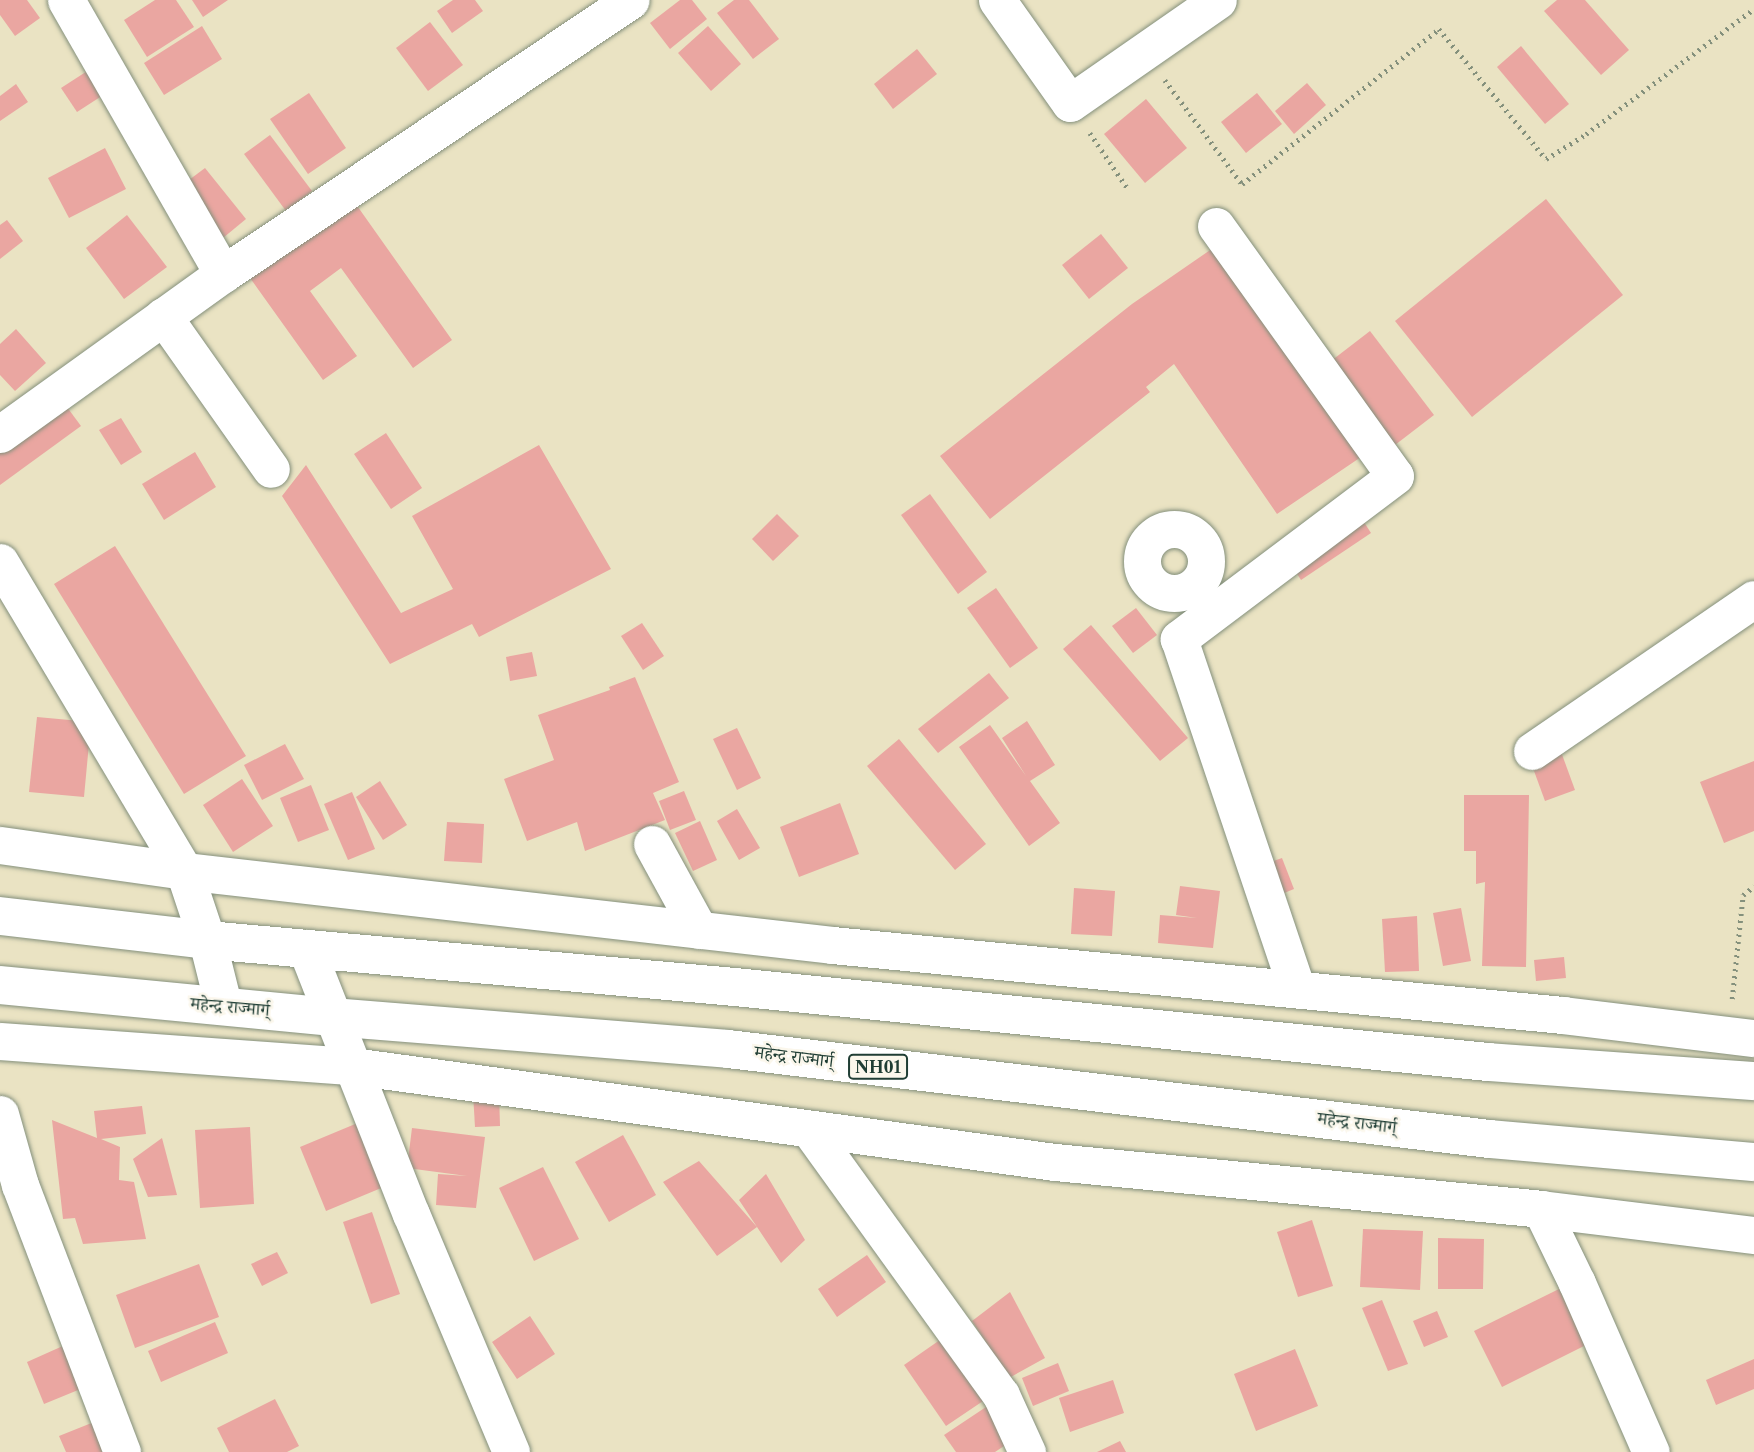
<!DOCTYPE html>
<meta charset="utf-8">
<style>
body{margin:0}
#map{position:relative;width:1754px;height:1452px;overflow:hidden;background:#eae3c3;font-family:"Libre Caslon Text","Noto Serif Devanagari",serif}
div>[style]{position:absolute}
[style*='--x']{left:calc(var(--x)*1px);top:calc(var(--y)*1px);width:calc(var(--w)*1px);rotate:calc(var(--a)*1deg)}
.building>*{inset:0;background:#eaa6a1}
.path>*{height:4.5px;margin-top:-2.25px;transform-origin:0;background:repeating-linear-gradient(90deg,#84907c 0 2px,transparent 0 7px)}
.roads{filter:drop-shadow(0 0 2px #84907c) drop-shadow(0 0 2px #84907c)}
.minor>*{height:37px;margin:-18.5px;padding:0 18.5px;transform-origin:18.5px;border-radius:18.5px;background:#fff}
.minor>.ring{margin:-18.5px;padding:0;box-sizing:content-box;background:none;border:37px solid #fff;border-radius:50%}
.highway>*{height:38px;margin:-19px;padding:0 19px;transform-origin:19px;border-radius:19px;background:#fff}
span{translate:-50% -50%;white-space:nowrap;text-align:center;line-height:1.15;-webkit-text-stroke:5px #fbf7ec;paint-order:stroke}
.shield-label span{padding:2px 5px;background:#fbf7ec;border:2px solid;border-radius:5px;-webkit-text-stroke-width:0}
.shield-label{font-size:16px;color:#1f3d34;font-weight:700}
.street-label{font-size:18px;color:#1f3d34}
</style>
<div id="map">
<div class="building">
<i style="clip-path:polygon(0 0,27px 0,40px 18px,15px 36px,0 15px)"></i>
<i style="clip-path:polygon(155px 0,176px 0,194px 27px,147px 57px,124px 20px)"></i>
<i style="clip-path:polygon(192px 0,228px 0,203px 17px)"></i>
<i style="clip-path:polygon(453px 0,475px 0,483px 11px,452px 33px,437px 11px)"></i>
<i style="clip-path:polygon(680px 0,692px 0,707px 19px,670px 49px,650px 23px)"></i>
<i style="clip-path:polygon(734px 0,749px 0,779px 39px,753px 59px,717px 13px)"></i>
<i style="clip-path:polygon(1557px 0,1585px 0,1629px 50px,1601px 75px,1544px 11px)"></i>
<i style="clip-path:polygon(430px 22px,463px 65px,428px 91px,396px 48px)"></i>
<i style="clip-path:polygon(202px 26px,222px 59px,164px 95px,144px 63px)"></i>
<i style="clip-path:polygon(708px 26px,741px 64px,711px 91px,678px 53px)"></i>
<i style="clip-path:polygon(1521px 46px,1569px 104px,1545px 124px,1497px 67px)"></i>
<i style="clip-path:polygon(917px 49px,937px 74px,893px 109px,874px 84px)"></i>
<i style="clip-path:polygon(95px 66px,111px 90px,77px 112px,61px 88px)"></i>
<i style="clip-path:polygon(1307px 83px,1326px 105px,1294px 134px,1275px 111px)"></i>
<i style="clip-path:polygon(16px 84px,28px 102px,0 121px,0 96px)"></i>
<i style="clip-path:polygon(309px 93px,346px 148px,308px 174px,270px 119px)"></i>
<i style="clip-path:polygon(1257px 93px,1282px 124px,1246px 153px,1221px 122px)"></i>
<i style="clip-path:polygon(1146px 99px,1187px 148px,1145px 183px,1104px 134px)"></i>
<i style="clip-path:polygon(270px 135px,312px 191px,286px 211px,244px 154px)"></i>
<i style="clip-path:polygon(105px 148px,126px 189px,69px 218px,48px 178px)"></i>
<i style="clip-path:polygon(205px 168px,246px 219px,223px 238px,181px 186px)"></i>
<i style="clip-path:polygon(1546px 199px,1623px 295px,1472px 417px,1395px 321px)"></i>
<i style="clip-path:polygon(353px 200px,452px 340px,413px 368px,341px 268px,310px 291px,357px 356px,323px 380px,248px 275px)"></i>
<i style="clip-path:polygon(127px 215px,167px 267px,124px 299px,86px 248px)"></i>
<i style="clip-path:polygon(7px 220px,23px 241px,0 259px,0 225px)"></i>
<i style="clip-path:polygon(1101px 234px,1128px 268px,1089px 299px,1062px 265px)"></i>
<i style="clip-path:polygon(1216px 246px,1361px 457px,1277px 514px,1174px 364px,1146px 387px,1150px 392px,990px 519px,940px 456px,1132px 304px)"></i>
<i style="clip-path:polygon(16px 329px,46px 363px,15px 391px,0 375px,0 344px)"></i>
<i style="clip-path:polygon(1370px 331px,1434px 415px,1395px 445px,1331px 361px)"></i>
<i style="clip-path:polygon(61px 399px,81px 426px,0 485px,0 444px)"></i>
<i style="clip-path:polygon(121px 418px,142px 452px,121px 465px,99px 430px)"></i>
<i style="clip-path:polygon(386px 433px,422px 488px,391px 509px,354px 454px)"></i>
<i style="clip-path:polygon(539px 445px,611px 569px,479px 637px,472px 624px,390px 664px,282px 496px,306px 465px,401px 613px,453px 589px,412px 516px)"></i>
<i style="clip-path:polygon(195px 452px,216px 487px,164px 520px,142px 484px)"></i>
<i style="clip-path:polygon(930px 494px,987px 572px,958px 594px,901px 515px)"></i>
<i style="clip-path:polygon(777px 514px,799px 536px,773px 561px,752px 539px)"></i>
<i style="clip-path:polygon(1360px 516px,1371px 533px,1301px 580px,1290px 563px)"></i>
<i style="clip-path:polygon(115px 546px,246px 756px,184px 794px,54px 584px)"></i>
<i style="clip-path:polygon(996px 588px,1038px 648px,1010px 668px,967px 608px)"></i>
<i style="clip-path:polygon(1136px 608px,1157px 635px,1133px 653px,1112px 626px)"></i>
<i style="clip-path:polygon(642px 623px,664px 656px,643px 670px,621px 636px)"></i>
<i style="clip-path:polygon(1091px 625px,1188px 738px,1160px 761px,1063px 649px)"></i>
<i style="clip-path:polygon(532px 652px,537px 676px,510px 681px,506px 657px)"></i>
<i style="clip-path:polygon(989px 673px,1009px 698px,938px 753px,918px 729px)"></i>
<i style="clip-path:polygon(635px 677px,679px 782px,653px 793px,665px 820px,585px 851px,577px 822px,527px 841px,504px 779px,554px 760px,538px 715px,610px 690px,609px 687px)"></i>
<i style="clip-path:polygon(37px 717px,91px 722px,84px 797px,29px 792px)"></i>
<i style="clip-path:polygon(1027px 721px,1055px 765px,1030px 781px,1060px 823px,1029px 846px,959px 747px,990px 725px,1026px 776px,1002px 738px)"></i>
<i style="clip-path:polygon(737px 728px,761px 778px,737px 790px,713px 739px)"></i>
<i style="clip-path:polygon(899px 739px,986px 844px,955px 870px,867px 766px)"></i>
<i style="clip-path:polygon(285px 744px,304px 779px,262px 800px,244px 765px)"></i>
<i style="clip-path:polygon(1560px 749px,1575px 790px,1545px 801px,1530px 760px)"></i>
<i style="clip-path:polygon(1754px 761px,1754px 831px,1724px 843px,1700px 782px)"></i>
<i style="clip-path:polygon(242px 779px,273px 826px,233px 852px,203px 805px)"></i>
<i style="clip-path:polygon(380px 781px,407px 825px,383px 840px,356px 797px)"></i>
<i style="clip-path:polygon(311px 785px,329px 830px,298px 842px,280px 798px)"></i>
<i style="clip-path:polygon(684px 791px,696px 820px,670px 830px,659px 801px)"></i>
<i style="clip-path:polygon(352px 792px,375px 849px,348px 860px,324px 804px)"></i>
<i style="clip-path:polygon(1464px 795px,1529px 795px,1526px 967px,1482px 966px,1485px 882px,1476px 884px,1476px 851px,1464px 851px)"></i>
<i style="clip-path:polygon(840px 803px,859px 854px,799px 877px,780px 827px)"></i>
<i style="clip-path:polygon(737px 809px,760px 848px,739px 860px,717px 821px)"></i>
<i style="clip-path:polygon(700px 821px,717px 860px,693px 871px,675px 833px)"></i>
<i style="clip-path:polygon(447px 822px,484px 824px,482px 863px,444px 861px)"></i>
<i style="clip-path:polygon(1282px 858px,1294px 889px,1277px 896px,1265px 864px)"></i>
<i style="clip-path:polygon(1180px 886px,1220px 891px,1213px 948px,1158px 943px,1160px 915px,1197px 918px,1176px 915px)"></i>
<i style="clip-path:polygon(1074px 888px,1115px 891px,1112px 936px,1071px 934px)"></i>
<i style="clip-path:polygon(1461px 908px,1471px 961px,1443px 966px,1433px 913px)"></i>
<i style="clip-path:polygon(1417px 916px,1419px 971px,1385px 972px,1382px 919px)"></i>
<i style="clip-path:polygon(1564px 957px,1566px 978px,1536px 981px,1534px 960px)"></i>
<i style="clip-path:polygon(499px 1092px,500px 1126px,475px 1127px,473px 1093px)"></i>
<i style="clip-path:polygon(142px 1106px,146px 1134px,101px 1139px,120px 1147px,119px 1180px,134px 1182px,146px 1239px,83px 1244px,75px 1218px,63px 1219px,52px 1120px,97px 1138px,94px 1111px)"></i>
<i style="clip-path:polygon(360px 1122px,386px 1186px,326px 1211px,300px 1147px)"></i>
<i style="clip-path:polygon(250px 1127px,254px 1204px,200px 1208px,195px 1130px)"></i>
<i style="clip-path:polygon(412px 1128px,485px 1137px,476px 1208px,436px 1205px,438px 1174px,467px 1176px,407px 1168px)"></i>
<i style="clip-path:polygon(623px 1135px,656px 1195px,609px 1222px,575px 1162px)"></i>
<i style="clip-path:polygon(162px 1138px,177px 1195px,148px 1197px,133px 1159px)"></i>
<i style="clip-path:polygon(699px 1161px,757px 1227px,739px 1200px,766px 1174px,805px 1240px,781px 1263px,757px 1227px,717px 1256px,663px 1182px)"></i>
<i style="clip-path:polygon(543px 1167px,579px 1239px,534px 1261px,499px 1188px)"></i>
<i style="clip-path:polygon(372px 1212px,400px 1294px,371px 1304px,343px 1222px)"></i>
<i style="clip-path:polygon(1312px 1220px,1333px 1286px,1298px 1297px,1277px 1232px)"></i>
<i style="clip-path:polygon(1363px 1229px,1423px 1231px,1420px 1290px,1360px 1287px)"></i>
<i style="clip-path:polygon(1438px 1238px,1484px 1239px,1483px 1289px,1438px 1289px)"></i>
<i style="clip-path:polygon(277px 1252px,288px 1273px,262px 1286px,251px 1264px)"></i>
<i style="clip-path:polygon(867px 1255px,886px 1282px,837px 1317px,818px 1289px)"></i>
<i style="clip-path:polygon(199px 1264px,219px 1317px,135px 1348px,116px 1295px)"></i>
<i style="clip-path:polygon(1559px 1289px,1586px 1345px,1502px 1387px,1474px 1331px)"></i>
<i style="clip-path:polygon(1010px 1292px,1045px 1358px,1009px 1378px,972px 1321px)"></i>
<i style="clip-path:polygon(1382px 1300px,1408px 1364px,1388px 1371px,1362px 1308px)"></i>
<i style="clip-path:polygon(1437px 1311px,1448px 1337px,1424px 1347px,1413px 1321px)"></i>
<i style="clip-path:polygon(530px 1316px,555px 1354px,517px 1379px,492px 1342px)"></i>
<i style="clip-path:polygon(215px 1322px,228px 1353px,161px 1382px,148px 1351px)"></i>
<i style="clip-path:polygon(947px 1335px,992px 1395px,946px 1426px,904px 1365px)"></i>
<i style="clip-path:polygon(65px 1345px,83px 1388px,44px 1404px,27px 1362px)"></i>
<i style="clip-path:polygon(1295px 1349px,1318px 1406px,1256px 1431px,1234px 1374px)"></i>
<i style="clip-path:polygon(1754px 1359px,1754px 1389px,1716px 1405px,1706px 1380px)"></i>
<i style="clip-path:polygon(1058px 1363px,1069px 1391px,1033px 1406px,1022px 1378px)"></i>
<i style="clip-path:polygon(1113px 1380px,1124px 1413px,1070px 1432px,1059px 1398px)"></i>
<i style="clip-path:polygon(275px 1399px,299px 1446px,287px 1452px,229px 1452px,217px 1428px)"></i>
<i style="clip-path:polygon(989px 1405px,1013px 1440px,995px 1452px,956px 1452px,944px 1435px)"></i>
<i style="clip-path:polygon(119px 1412px,136px 1452px,66px 1452px,59px 1436px)"></i>
<i style="clip-path:polygon(1120px 1441px,1126px 1452px,1097px 1452px)"></i>
</div>
<div class="path">
<i style="--x:1165;--y:80;--w:129;--a:53.5"></i>
<i style="--x:1242;--y:184;--w:251;--a:-38.2"></i>
<i style="--x:1439;--y:29;--w:168;--a:50.5"></i>
<i style="--x:1546;--y:159;--w:47;--a:-32"></i>
<i style="--x:1586;--y:134;--w:209;--a:-36.7"></i>
<i style="--x:1090;--y:133;--w:68;--a:55.8"></i>
<i style="--x:1732;--y:999;--w:105;--a:-84"></i>
<i style="--x:1743;--y:895;--w:14;--a:-39"></i>
</div>
<div class="roads">
<div class="minor">
<i style="--x:66;--y:0;--w:316;--a:60.2"></i>
<i style="--x:997;--y:0;--w:126;--a:54.7"></i>
<i style="--x:1070;--y:103;--w:180;--a:-34.8"></i>
<i style="--x:1216;--y:226;--w:307;--a:54.4"></i>
<i style="--x:1395;--y:476;--w:271;--a:143"></i>
<i style="--x:1179;--y:639;--w:369;--a:71.4"></i>
<i style="--x:163;--y:316;--w:187;--a:54.8"></i>
<i style="--x:0;--y:434;--w:274;--a:-35.7"></i>
<i style="--x:223;--y:274;--w:491;--a:-33.9"></i>
<i class="ring" style="left:1142px;top:529px;width:27px;height:27px"></i>
<i style="--x:0;--y:562;--w:360;--a:59.2"></i>
<i style="--x:184;--y:871;--w:73;--a:71.6"></i>
<i style="--x:207;--y:940;--w:66;--a:76"></i>
<i style="--x:1532;--y:751;--w:269;--a:-34.4"></i>
<i style="--x:652;--y:844;--w:98;--a:61.3"></i>
<i style="--x:0;--y:845;--w:186;--a:8"></i>
<i style="--x:184;--y:871;--w:652;--a:6.51"></i>
<i style="--x:832;--y:945;--w:734;--a:5.47"></i>
<i style="--x:1563;--y:1015;--w:192;--a:6.9"></i>
<i style="--x:306;--y:948;--w:286;--a:68.5"></i>
<i style="--x:411;--y:1214;--w:258;--a:67.2"></i>
<i style="--x:0;--y:1041;--w:353;--a:4.1"></i>
<i style="--x:352;--y:1066;--w:710;--a:7.78"></i>
<i style="--x:1055;--y:1162;--w:488;--a:5.5"></i>
<i style="--x:1541;--y:1209;--w:215;--a:7"></i>
<i style="--x:0;--y:1114;--w:74;--a:74.3"></i>
<i style="--x:20;--y:1185;--w:286;--a:69.1"></i>
<i style="--x:809;--y:1129;--w:328;--a:54.2"></i>
<i style="--x:1001;--y:1395;--w:63;--a:65.5"></i>
<i style="--x:1541;--y:1209;--w:82;--a:64.1"></i>
<i style="--x:1577;--y:1283;--w:184;--a:66.4"></i>
</div>
<div class="highway">
<i style="--x:0;--y:916;--w:208;--a:6.6"></i>
<i style="--x:207;--y:940;--w:530;--a:5.09"></i>
<i style="--x:735;--y:987;--w:757;--a:5.69"></i>
<i style="--x:1488;--y:1062;--w:267;--a:4.1"></i>
<i style="--x:0;--y:985;--w:334;--a:5.5"></i>
<i style="--x:332;--y:1017;--w:397;--a:4.6"></i>
<i style="--x:728;--y:1049;--w:767;--a:6.74"></i>
<i style="--x:1490;--y:1139;--w:265;--a:5"></i>
</div>
</div>
<div class="shield-label">
<span style="left:878px;top:1067px">NH01</span>
</div>
<div class="street-label">
<span style="left:230px;top:1007px;rotate:5deg">महेन्द्र राज्मार्ग्</span>
<span style="left:794px;top:1057px;rotate:7deg">महेन्द्र राज्मार्ग्</span>
<span style="left:1357px;top:1123px;rotate:7deg">महेन्द्र राज्मार्ग्</span>
</div>
</div>
